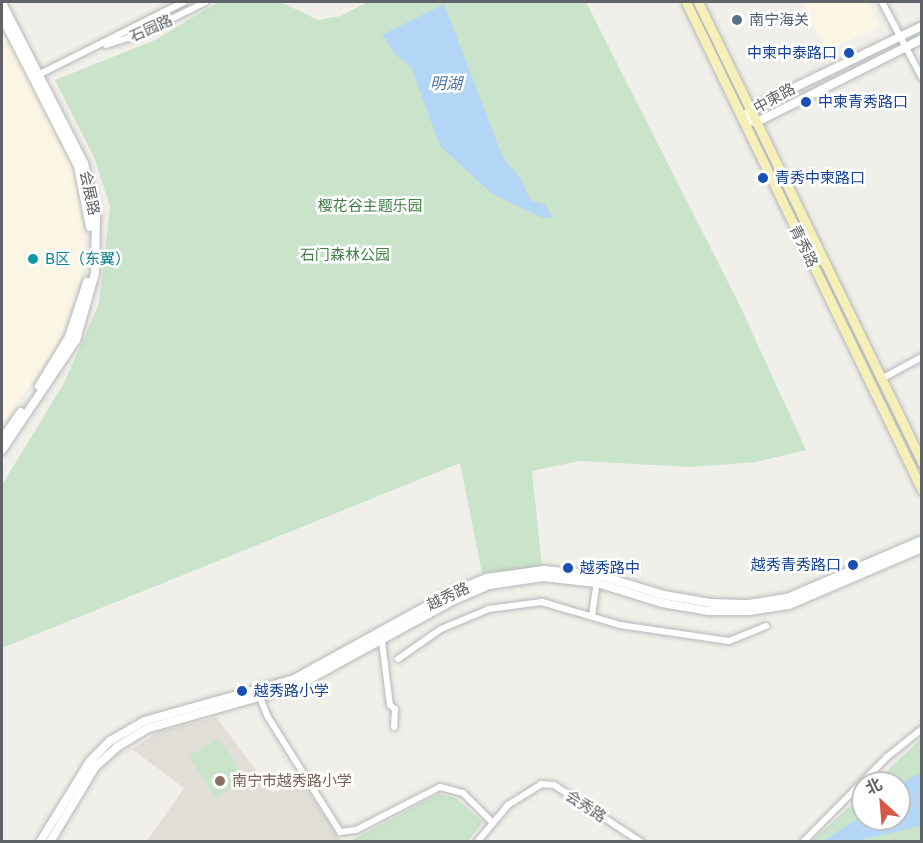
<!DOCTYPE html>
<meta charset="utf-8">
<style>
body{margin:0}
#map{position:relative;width:923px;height:843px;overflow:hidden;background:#f0efe9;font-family:"Public Sans","Noto Sans SC",sans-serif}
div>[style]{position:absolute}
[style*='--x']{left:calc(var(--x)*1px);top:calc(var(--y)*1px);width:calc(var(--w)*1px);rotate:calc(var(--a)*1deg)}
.commercial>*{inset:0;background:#fbf6e3}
.education>*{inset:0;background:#e0ded7}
.green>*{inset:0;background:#c9e4ca}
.water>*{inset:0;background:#b3d6f6}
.roads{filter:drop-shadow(0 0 2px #b5b8bb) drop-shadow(0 0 2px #b5b8bb)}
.street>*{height:6px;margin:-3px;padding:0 3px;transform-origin:3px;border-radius:3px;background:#fff}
.secondary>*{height:8px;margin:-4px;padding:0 4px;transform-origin:4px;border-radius:4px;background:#fff}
.primary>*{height:9px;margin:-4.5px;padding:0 4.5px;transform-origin:4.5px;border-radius:4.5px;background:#f6efb7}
.dots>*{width:16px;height:16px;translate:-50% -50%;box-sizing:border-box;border:3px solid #fff;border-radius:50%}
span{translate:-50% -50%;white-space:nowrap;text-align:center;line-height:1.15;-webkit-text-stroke:5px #fff;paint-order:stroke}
.service-label{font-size:15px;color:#4e5e75}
.left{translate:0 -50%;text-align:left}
.street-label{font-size:15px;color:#606367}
.transit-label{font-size:15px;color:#164399}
.right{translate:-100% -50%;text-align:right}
.park-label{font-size:15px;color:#3f7f44}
.culture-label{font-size:15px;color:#0d838f}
.education-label{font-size:15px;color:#785e54}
.water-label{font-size:16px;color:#5077a7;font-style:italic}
.frame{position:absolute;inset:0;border:3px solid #606367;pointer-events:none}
.north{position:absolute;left:851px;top:771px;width:60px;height:60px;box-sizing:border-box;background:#fff;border:2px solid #bfc1c2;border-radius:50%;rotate:334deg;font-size:16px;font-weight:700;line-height:24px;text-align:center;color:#606367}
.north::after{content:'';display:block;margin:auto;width:21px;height:27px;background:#d75848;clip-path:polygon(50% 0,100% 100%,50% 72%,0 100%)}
</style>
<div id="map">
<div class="commercial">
<i style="clip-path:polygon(803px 2px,868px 2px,881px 27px,826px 50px)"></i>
<i style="clip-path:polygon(2px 27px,73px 163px,84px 217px,83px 272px,58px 343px,2px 426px)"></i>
</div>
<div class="education">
<i style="clip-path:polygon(216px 717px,273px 793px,297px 775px,340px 840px,147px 841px,184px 788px,132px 749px,158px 732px)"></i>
</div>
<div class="green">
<i style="clip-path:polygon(218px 2px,281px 2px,318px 20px,341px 16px,368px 2px,586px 2px,741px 308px,806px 450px,756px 462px,692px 467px,579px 461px,532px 471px,542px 567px,482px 573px,460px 463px,2px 648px,2px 485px,63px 385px,99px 304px,110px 207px,95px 159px,55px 80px,155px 40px)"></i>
<i style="clip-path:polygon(218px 738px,246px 779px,216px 799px,189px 757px)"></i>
<i style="clip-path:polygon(921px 739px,921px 841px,811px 842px,863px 794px,863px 819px,899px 819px,899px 783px,874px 783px)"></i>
<i style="clip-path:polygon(439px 794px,456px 798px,483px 822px,468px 841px,350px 841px)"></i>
</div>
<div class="water">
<i style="clip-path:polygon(444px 4px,503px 158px,521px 179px,530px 200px,546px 205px,552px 218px,543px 218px,492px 194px,440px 146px,411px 67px,396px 55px,382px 35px)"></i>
<i style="clip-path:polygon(921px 773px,921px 826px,855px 841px,824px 841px,863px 815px,863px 819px,899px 819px,899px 784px)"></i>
</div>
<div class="roads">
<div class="street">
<i style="--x:882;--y:2;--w:86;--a:62.2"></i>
<i style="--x:106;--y:45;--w:36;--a:-18"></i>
<i style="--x:140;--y:34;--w:73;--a:-25.9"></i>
<i style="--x:38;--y:75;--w:163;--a:-26.6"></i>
<i style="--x:883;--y:378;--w:44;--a:-28.3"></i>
<i style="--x:592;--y:616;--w:37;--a:-82"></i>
<i style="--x:382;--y:641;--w:64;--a:82.9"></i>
<i style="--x:390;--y:705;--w:6;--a:39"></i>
<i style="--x:395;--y:709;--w:18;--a:93"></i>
<i style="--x:398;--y:659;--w:52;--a:-34.9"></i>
<i style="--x:441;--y:629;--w:52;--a:-22.6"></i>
<i style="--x:489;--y:609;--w:53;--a:-7.5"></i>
<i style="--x:542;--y:602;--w:81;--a:16.4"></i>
<i style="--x:620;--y:625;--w:110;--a:8.4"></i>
<i style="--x:729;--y:641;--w:40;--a:-22"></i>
<i style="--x:259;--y:695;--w:24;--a:68"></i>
<i style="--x:268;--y:717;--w:136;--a:57.9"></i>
<i style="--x:340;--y:832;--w:16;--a:-7"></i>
<i style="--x:356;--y:830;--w:94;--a:-27.1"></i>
<i style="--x:440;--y:787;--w:24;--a:15"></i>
<i style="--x:463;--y:793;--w:42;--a:45"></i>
<i style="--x:477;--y:842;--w:48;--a:-50"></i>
<i style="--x:508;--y:805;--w:39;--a:-32"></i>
<i style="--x:541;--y:784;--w:13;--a:4"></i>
<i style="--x:554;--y:785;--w:104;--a:33.2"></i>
<i style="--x:803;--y:842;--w:120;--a:-45.3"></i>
<i style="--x:887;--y:757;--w:45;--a:-38.7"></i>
</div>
<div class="secondary">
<i style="--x:2;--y:3;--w:180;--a:62.9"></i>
<i style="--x:84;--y:163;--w:52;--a:76.8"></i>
<i style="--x:96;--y:214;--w:59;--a:91"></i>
<i style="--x:95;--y:273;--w:70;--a:105.8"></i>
<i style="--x:76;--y:340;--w:133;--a:123.9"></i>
<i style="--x:2;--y:17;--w:167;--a:63"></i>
<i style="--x:78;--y:166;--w:62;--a:78.9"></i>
<i style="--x:922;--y:26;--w:191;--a:154.2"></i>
<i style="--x:750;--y:109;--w:13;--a:122"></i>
<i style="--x:743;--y:120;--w:14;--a:8"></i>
<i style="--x:757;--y:122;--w:185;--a:-26.7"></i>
<i style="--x:39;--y:386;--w:57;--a:-58.5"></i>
<i style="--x:69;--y:337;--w:58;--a:-71.9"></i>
<i style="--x:2;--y:439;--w:33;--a:-55"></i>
<i style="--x:40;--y:842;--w:95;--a:-58.3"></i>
<i style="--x:90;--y:761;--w:28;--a:-45"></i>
<i style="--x:110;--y:741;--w:39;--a:-30"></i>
<i style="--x:144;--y:721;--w:156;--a:-15.6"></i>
<i style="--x:294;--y:679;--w:180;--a:-28.8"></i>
<i style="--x:452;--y:592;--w:38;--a:-22"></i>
<i style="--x:487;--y:578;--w:57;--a:-8.1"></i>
<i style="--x:543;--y:570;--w:55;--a:5.2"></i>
<i style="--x:598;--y:575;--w:69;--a:16.9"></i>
<i style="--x:664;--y:595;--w:48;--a:9.7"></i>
<i style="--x:711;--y:603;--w:38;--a:2"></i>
<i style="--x:749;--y:604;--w:38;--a:-9"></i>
<i style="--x:787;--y:598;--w:147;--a:-23.2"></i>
<i style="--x:50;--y:842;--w:87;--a:-59"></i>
<i style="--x:95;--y:767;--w:30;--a:-42"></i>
<i style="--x:117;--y:747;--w:37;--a:-31"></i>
<i style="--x:149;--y:728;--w:154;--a:-15.8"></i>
<i style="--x:297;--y:686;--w:177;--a:-28.7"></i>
<i style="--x:452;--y:601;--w:40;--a:-23.4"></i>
<i style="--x:489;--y:585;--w:55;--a:-8.4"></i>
<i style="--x:543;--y:577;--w:54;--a:6.3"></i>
<i style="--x:597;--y:583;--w:68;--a:17.1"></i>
<i style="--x:662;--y:603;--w:48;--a:9.7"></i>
<i style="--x:709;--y:611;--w:40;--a:0"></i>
<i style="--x:749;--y:611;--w:40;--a:-8.5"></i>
<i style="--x:789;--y:605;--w:145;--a:-23.2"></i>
</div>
<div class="primary">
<i style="--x:686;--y:2;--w:542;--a:64.19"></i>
<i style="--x:698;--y:2;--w:512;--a:64.04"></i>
</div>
</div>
<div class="dots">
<i style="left:737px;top:20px;background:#5c6f8a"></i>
<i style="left:849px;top:53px;background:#1a4fb4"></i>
<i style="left:806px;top:102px;background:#1a4fb4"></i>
<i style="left:763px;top:178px;background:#1a4fb4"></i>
<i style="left:33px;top:259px;background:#0f9aa8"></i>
<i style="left:853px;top:565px;background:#1a4fb4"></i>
<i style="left:568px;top:568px;background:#1a4fb4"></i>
<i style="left:242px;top:691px;background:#1a4fb4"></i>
<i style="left:220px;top:781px;background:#8d6e63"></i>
</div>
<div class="service-label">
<span class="left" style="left:749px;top:20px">南宁海关</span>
</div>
<div class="street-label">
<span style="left:151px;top:28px;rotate:-24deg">石园路</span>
<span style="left:774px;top:98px;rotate:-29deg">中柬路</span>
<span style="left:90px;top:193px;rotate:78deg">会展路</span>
<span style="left:804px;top:246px;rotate:64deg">青秀路</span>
<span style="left:448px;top:596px;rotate:-25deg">越秀路</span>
<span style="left:586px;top:806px;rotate:33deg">会秀路</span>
</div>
<div class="transit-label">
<span class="right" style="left:837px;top:53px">中柬中泰路口</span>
<span class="left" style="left:818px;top:102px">中柬青秀路口</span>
<span class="left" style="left:775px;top:178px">青秀中柬路口</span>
<span class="right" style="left:841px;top:565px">越秀青秀路口</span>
<span class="left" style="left:580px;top:568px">越秀路中</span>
<span class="left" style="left:254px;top:691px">越秀路小学</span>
</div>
<div class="park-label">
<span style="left:370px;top:206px">樱花谷主题乐园</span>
<span style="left:345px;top:255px">石门森林公园</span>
</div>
<div class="culture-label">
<span class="left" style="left:45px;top:259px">B区（东翼）</span>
</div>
<div class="education-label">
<span class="left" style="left:232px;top:781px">南宁市越秀路小学</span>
</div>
<div class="water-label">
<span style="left:446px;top:84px">明湖</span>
</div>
<div class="frame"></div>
<div class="north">北</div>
</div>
